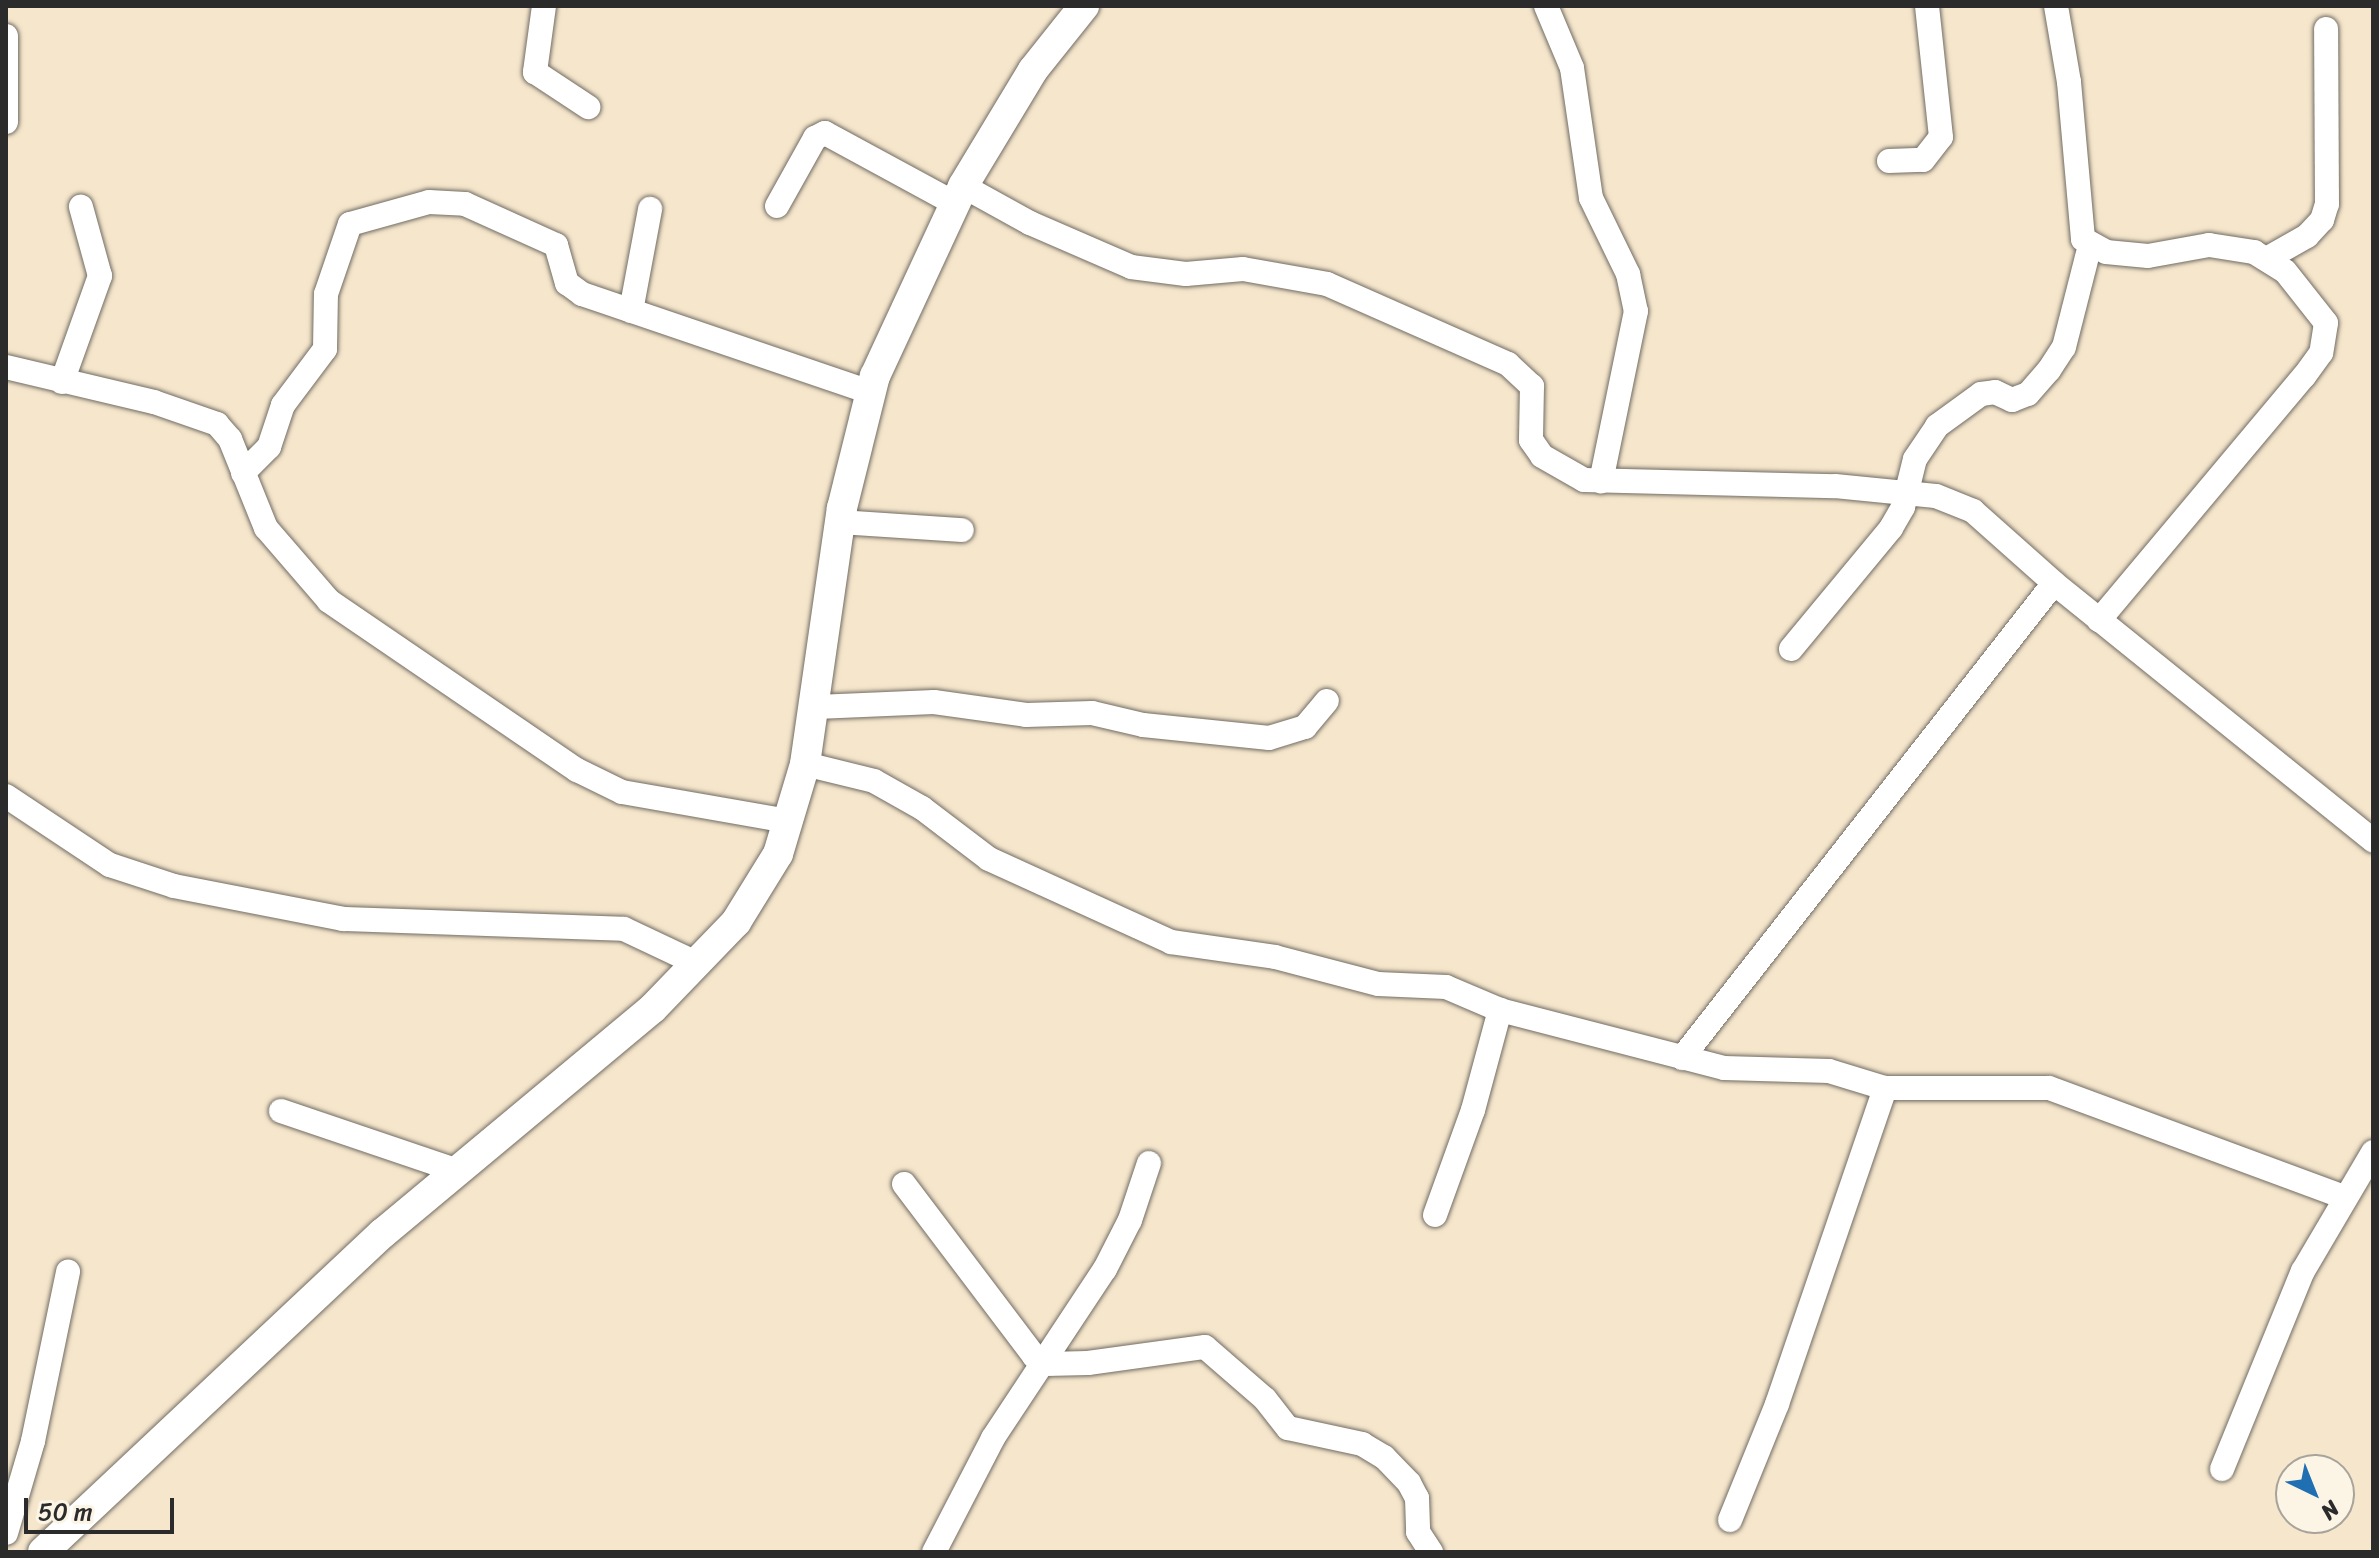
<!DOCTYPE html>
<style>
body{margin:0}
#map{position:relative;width:2379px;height:1558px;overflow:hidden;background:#f5e6cc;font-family:Sriracha,sans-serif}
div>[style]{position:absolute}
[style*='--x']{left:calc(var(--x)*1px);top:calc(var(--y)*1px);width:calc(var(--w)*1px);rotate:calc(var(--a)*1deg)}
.roads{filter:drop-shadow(0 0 2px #726c63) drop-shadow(0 0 2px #726c63)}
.minor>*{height:24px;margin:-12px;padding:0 12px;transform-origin:12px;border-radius:12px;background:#fff}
.tertiary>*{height:30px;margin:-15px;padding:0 15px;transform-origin:15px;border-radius:15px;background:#fff}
span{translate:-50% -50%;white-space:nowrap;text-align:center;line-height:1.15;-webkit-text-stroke:7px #fcf5e5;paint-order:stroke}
.frame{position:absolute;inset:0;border:8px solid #2b2b2b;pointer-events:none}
.north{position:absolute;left:2275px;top:1454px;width:80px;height:80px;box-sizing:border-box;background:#fcf5e5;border:2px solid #a8a49b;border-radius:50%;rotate:137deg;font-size:22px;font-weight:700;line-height:32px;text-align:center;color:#2b2b2b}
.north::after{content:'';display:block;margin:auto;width:28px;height:36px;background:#1f6fb2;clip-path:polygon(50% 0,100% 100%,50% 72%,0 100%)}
.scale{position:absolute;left:24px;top:1498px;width:150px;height:36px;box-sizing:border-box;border:4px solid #2b2b2b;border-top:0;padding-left:10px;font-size:24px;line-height:28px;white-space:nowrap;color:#2b2b2b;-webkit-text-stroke:6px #fcf5e5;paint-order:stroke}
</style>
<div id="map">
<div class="roads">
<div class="minor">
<i style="--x:544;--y:6;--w:67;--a:97.8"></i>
<i style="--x:535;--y:72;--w:64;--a:33.4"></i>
<i style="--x:1546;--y:6;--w:67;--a:67.2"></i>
<i style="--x:1572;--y:68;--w:131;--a:81.7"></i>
<i style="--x:1591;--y:198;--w:85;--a:64"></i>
<i style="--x:1628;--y:274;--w:38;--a:78"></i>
<i style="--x:1636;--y:311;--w:174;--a:101.6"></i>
<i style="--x:2056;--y:6;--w:77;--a:80.3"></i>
<i style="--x:2069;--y:82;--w:158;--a:84.9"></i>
<i style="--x:2083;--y:239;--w:26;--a:29"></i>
<i style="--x:2106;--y:252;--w:42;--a:5.4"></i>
<i style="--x:2148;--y:256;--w:62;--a:-10.2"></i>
<i style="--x:2209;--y:245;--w:46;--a:8.8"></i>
<i style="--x:2254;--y:252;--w:36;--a:32"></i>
<i style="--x:2285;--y:271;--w:66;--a:51.7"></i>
<i style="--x:2326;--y:323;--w:30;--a:99"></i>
<i style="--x:2321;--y:353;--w:29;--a:126"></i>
<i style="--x:2304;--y:376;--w:319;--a:130"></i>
<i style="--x:6;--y:36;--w:86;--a:90"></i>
<i style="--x:1889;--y:161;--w:34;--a:-2"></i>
<i style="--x:1923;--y:160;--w:29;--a:-52"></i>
<i style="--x:1941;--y:137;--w:132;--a:-96.1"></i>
<i style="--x:963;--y:186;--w:77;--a:28.9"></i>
<i style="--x:1030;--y:223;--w:110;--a:23.5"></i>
<i style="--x:1131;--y:267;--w:55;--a:7.3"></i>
<i style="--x:1186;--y:274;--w:57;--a:-5"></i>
<i style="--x:1243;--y:269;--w:85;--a:10.1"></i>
<i style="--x:1327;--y:284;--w:198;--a:23.8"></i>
<i style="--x:1508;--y:364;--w:33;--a:43"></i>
<i style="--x:1532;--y:386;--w:54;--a:91.1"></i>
<i style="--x:1531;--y:440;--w:19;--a:55"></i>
<i style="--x:1542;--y:456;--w:48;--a:29.7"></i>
<i style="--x:1584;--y:480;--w:251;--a:1.4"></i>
<i style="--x:1835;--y:486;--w:101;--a:5.7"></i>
<i style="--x:1936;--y:496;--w:40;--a:22"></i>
<i style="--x:1973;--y:511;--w:108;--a:41.6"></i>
<i style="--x:2054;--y:583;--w:410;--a:38.9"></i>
<i style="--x:777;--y:206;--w:78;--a:-60.8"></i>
<i style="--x:815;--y:138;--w:11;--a:-27"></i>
<i style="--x:825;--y:133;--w:147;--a:28.5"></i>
<i style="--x:2270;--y:257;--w:43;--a:-29.6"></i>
<i style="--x:2307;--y:236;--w:22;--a:-47"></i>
<i style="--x:2322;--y:220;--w:17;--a:-73"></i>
<i style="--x:2327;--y:204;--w:175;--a:-90.3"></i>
<i style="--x:631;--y:311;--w:104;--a:-79.4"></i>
<i style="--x:6;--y:367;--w:152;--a:13.3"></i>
<i style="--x:154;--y:402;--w:67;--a:19.2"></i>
<i style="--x:217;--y:424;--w:20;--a:49"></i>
<i style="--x:230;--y:439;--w:96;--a:68"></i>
<i style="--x:266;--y:528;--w:96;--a:49.2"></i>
<i style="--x:329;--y:601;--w:300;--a:34.3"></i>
<i style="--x:577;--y:770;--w:50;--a:26.1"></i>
<i style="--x:622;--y:792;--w:169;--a:9.9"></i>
<i style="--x:62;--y:382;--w:113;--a:-70.3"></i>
<i style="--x:100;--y:276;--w:72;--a:-105.4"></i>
<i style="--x:243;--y:473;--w:37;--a:-45"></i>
<i style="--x:269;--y:447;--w:44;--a:-71.6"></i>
<i style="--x:283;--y:405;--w:70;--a:-53.1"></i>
<i style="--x:325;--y:349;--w:55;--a:-89"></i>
<i style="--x:326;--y:294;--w:74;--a:-71.1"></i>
<i style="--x:350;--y:224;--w:82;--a:-15.6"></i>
<i style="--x:429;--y:202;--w:36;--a:3"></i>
<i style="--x:465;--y:204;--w:100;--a:24.3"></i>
<i style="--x:556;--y:245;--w:40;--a:74"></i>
<i style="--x:567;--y:283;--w:19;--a:36"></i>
<i style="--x:582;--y:294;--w:304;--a:18.8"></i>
<i style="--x:840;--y:522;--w:122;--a:3.8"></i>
<i style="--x:1791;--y:649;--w:157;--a:-50.4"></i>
<i style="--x:1891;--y:528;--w:24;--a:-60"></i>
<i style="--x:1903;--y:507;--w:49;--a:-76"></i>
<i style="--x:1915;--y:459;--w:40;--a:-56"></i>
<i style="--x:1937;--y:426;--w:54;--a:-36"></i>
<i style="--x:1981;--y:394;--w:14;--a:-8"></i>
<i style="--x:1995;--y:392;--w:19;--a:25"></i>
<i style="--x:2012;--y:400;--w:17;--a:-21"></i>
<i style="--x:2028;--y:394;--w:32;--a:-49"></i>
<i style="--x:2049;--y:370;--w:27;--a:-57"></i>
<i style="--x:2064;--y:347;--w:105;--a:-75.7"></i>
<i style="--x:816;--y:707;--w:118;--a:-2.4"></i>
<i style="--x:934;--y:702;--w:93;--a:8"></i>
<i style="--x:1026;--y:715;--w:66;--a:-1.7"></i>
<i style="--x:1092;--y:713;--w:52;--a:13.2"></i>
<i style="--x:1143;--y:725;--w:127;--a:5.9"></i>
<i style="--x:1269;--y:738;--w:38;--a:-17"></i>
<i style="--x:1305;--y:727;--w:34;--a:-50"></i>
<i style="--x:805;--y:764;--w:71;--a:13.8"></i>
<i style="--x:874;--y:781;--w:55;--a:29.4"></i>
<i style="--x:922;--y:808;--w:84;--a:37.3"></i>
<i style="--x:989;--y:859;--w:200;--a:24.5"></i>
<i style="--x:1171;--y:942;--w:105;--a:8.2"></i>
<i style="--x:1275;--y:957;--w:106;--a:14.7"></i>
<i style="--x:1378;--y:984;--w:68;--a:2.5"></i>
<i style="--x:1446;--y:987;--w:59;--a:23.1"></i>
<i style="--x:1500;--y:1010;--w:231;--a:14.5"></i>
<i style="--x:1724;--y:1068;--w:105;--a:1.6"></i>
<i style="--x:1829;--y:1071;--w:59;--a:16.9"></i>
<i style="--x:1885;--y:1088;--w:164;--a:0"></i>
<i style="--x:2049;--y:1088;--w:314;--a:20.3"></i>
<i style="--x:6;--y:796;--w:125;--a:33.6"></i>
<i style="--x:110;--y:865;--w:67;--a:18.2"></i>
<i style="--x:174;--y:886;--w:172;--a:11"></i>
<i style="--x:343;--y:919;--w:281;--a:2"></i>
<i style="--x:624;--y:929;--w:82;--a:25.3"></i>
<i style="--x:1682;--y:1058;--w:603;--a:-51.93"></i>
<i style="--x:281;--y:1111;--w:187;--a:18.7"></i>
<i style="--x:904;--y:1184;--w:216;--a:52.9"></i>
<i style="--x:1034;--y:1356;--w:14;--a:34"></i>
<i style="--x:1046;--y:1364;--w:42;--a:-1.4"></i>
<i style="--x:1088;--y:1363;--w:118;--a:-7.8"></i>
<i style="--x:1205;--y:1347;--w:79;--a:40.9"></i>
<i style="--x:1265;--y:1399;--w:37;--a:52"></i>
<i style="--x:1288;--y:1428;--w:76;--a:12.2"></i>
<i style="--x:1362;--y:1444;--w:26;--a:31"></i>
<i style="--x:1384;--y:1457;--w:36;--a:46"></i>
<i style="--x:1409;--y:1483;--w:17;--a:62"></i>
<i style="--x:1417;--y:1498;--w:34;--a:88"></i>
<i style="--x:1418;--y:1532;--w:24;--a:57"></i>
<i style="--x:1435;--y:1215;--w:112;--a:-70.1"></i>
<i style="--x:1473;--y:1110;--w:104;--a:-74.9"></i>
<i style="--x:2222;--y:1469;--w:214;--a:-67.8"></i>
<i style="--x:2303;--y:1271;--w:138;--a:-59.5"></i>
<i style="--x:1730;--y:1520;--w:125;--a:-67.9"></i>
<i style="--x:1777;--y:1404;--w:334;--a:-71.1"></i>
<i style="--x:6;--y:1533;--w:96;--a:-73.6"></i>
<i style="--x:33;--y:1441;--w:173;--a:-78.3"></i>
<i style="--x:934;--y:1552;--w:128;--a:-62.6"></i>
<i style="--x:993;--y:1438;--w:203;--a:-56.5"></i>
<i style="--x:1105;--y:1269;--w:55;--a:-63"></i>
<i style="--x:1130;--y:1220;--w:60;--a:-71.6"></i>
</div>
<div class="tertiary">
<i style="--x:43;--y:1552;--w:466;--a:-43.2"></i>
<i style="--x:383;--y:1233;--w:351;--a:-39.8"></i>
<i style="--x:653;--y:1008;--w:120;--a:-46"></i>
<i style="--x:736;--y:922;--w:80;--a:-58.3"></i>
<i style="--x:778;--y:854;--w:94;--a:-73.3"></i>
<i style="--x:805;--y:764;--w:259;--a:-81.8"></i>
<i style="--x:842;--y:508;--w:136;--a:-76"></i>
<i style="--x:875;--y:376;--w:209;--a:-65.1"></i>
<i style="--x:963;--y:186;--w:135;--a:-58.9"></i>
<i style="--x:1033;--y:70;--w:82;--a:-51.4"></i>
</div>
</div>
<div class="frame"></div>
<div class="north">N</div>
<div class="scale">50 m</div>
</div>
